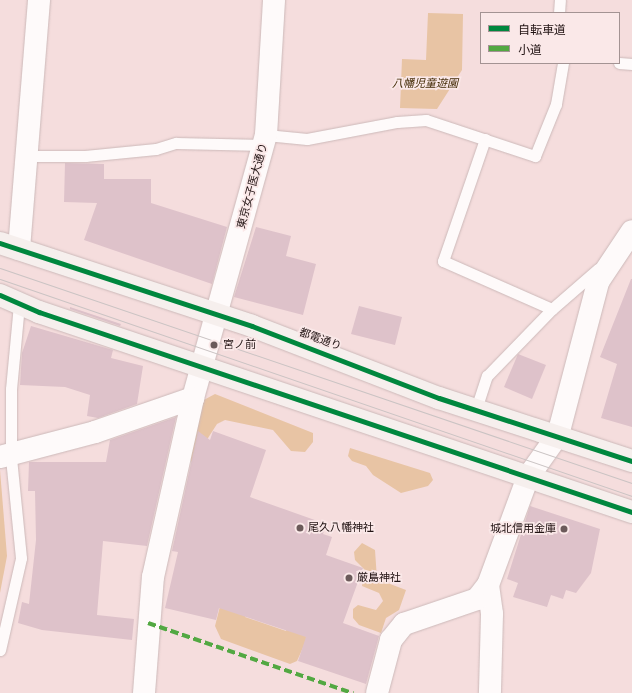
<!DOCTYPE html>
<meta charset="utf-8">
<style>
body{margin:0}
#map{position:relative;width:632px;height:693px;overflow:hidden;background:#f5dddd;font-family:"Roboto Serif","Noto Sans JP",serif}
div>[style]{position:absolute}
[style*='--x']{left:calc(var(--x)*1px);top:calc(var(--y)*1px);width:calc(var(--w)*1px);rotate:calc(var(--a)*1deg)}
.green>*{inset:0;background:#e8c4a4}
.building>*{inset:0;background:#dec2ca}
.roads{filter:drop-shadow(0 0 1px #ccb9b9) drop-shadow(0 0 1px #ccb9b9)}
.lane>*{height:11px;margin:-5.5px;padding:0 5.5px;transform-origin:5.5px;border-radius:5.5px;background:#fefafa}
.street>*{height:22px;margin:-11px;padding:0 11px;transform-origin:11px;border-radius:11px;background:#fefafa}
.primary>*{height:22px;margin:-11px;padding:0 11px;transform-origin:11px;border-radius:11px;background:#f6efed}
.tram>*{height:1px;margin:-0.5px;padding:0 0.5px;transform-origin:0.5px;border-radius:0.5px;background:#cac3c3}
.quiet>*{height:4px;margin-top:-2px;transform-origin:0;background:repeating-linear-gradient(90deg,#52a842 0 8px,transparent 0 12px)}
.cycleway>*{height:5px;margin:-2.5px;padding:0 2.5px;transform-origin:2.5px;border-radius:2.5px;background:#00873e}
.dots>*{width:11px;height:11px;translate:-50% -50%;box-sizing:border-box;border:2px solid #fae8e8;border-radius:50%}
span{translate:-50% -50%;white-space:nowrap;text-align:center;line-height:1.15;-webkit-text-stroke:3.5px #fae8e8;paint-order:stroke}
.park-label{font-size:11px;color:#412903;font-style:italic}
.street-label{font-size:11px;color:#211313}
.poi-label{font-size:11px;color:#211313}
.left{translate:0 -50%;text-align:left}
.right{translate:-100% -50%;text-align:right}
.legend{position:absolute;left:480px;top:12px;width:140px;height:52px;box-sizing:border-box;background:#fae8e8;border:1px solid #a39393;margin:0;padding:5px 7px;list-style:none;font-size:12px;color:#211313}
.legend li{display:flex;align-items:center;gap:8px;height:20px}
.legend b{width:20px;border:1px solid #a39393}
</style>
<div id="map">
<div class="green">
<i style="clip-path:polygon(428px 13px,463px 14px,462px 70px,437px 109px,400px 108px,402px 59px,426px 60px)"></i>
<i style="clip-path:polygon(215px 394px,313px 433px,313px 442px,305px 452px,291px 451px,273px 430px,225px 420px,217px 424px,192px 463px,188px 454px,200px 402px)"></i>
<i style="clip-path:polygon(350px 448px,430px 473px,433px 480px,428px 486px,401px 493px,373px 475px,366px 466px,352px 461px,348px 456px)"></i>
<i style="clip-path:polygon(0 470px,7px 556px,0 593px)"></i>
<i style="clip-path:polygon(362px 543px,375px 550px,377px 579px,406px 590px,399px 610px,386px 618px,381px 633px,359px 625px,353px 618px,353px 609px,358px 605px,376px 610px,383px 601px,379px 593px,362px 586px,365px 570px,355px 560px,354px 552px)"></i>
<i style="clip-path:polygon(230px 567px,261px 571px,245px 617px,286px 631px,305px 577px,306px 641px,297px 661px,290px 664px,221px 639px,215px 626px)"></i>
</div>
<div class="building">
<i style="clip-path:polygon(65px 163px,104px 164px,104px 179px,151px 179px,151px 203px,227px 227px,212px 284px,84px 240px,97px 203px,64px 202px)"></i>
<i style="clip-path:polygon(256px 227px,291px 236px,286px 256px,316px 264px,303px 315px,234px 297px)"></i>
<i style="clip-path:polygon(631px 279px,632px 279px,632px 427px,601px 418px,617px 364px,600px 357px)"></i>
<i style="clip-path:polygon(359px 306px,402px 317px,395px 345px,351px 334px)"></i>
<i style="clip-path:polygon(70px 307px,121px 324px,120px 326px,70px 309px)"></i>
<i style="clip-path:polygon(31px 326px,113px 350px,111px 358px,143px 366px,137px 404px,98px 418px,87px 416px,90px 395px,65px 387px,20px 385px,22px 353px)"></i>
<i style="clip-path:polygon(518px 354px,546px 365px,532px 399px,504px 387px)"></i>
<i style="clip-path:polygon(176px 417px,147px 546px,103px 541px,97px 615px,134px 619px,132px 640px,42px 630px,18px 623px,22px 602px,29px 604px,36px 540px,35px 491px,28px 491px,29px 462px,106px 462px,110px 440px)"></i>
<i style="clip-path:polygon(198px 431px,210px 440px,213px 431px,266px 450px,250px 497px,326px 524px,323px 534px,332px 537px,326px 555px,363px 568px,343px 623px,379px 636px,366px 684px,298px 661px,306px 637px,219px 608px,216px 620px,165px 608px,178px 552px,172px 551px)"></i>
<i style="clip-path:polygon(530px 506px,600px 529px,591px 573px,576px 593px,566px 590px,563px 599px,551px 595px,547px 607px,513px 597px,518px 583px,507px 579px)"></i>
</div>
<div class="roads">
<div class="lane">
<i style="--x:559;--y:13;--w:13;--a:-86"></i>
<i style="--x:619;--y:63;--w:13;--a:4"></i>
<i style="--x:266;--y:135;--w:41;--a:5.6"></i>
<i style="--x:307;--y:139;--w:92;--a:-10.7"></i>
<i style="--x:397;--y:122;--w:29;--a:-4"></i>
<i style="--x:426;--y:120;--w:115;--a:18.3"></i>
<i style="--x:535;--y:156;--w:56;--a:-68"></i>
<i style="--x:556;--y:104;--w:42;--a:-80.3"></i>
<i style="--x:485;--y:139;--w:129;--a:109"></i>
<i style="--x:443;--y:261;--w:119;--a:23.8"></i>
<i style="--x:27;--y:156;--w:58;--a:0"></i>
<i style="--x:85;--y:156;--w:71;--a:-5.6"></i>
<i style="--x:156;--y:149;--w:21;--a:-17"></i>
<i style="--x:176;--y:143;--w:88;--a:1.3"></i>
<i style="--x:476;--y:409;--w:35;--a:-72"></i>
<i style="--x:487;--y:376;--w:93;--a:-45.9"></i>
<i style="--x:552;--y:309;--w:61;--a:-41"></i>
<i style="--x:0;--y:650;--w:94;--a:-77.1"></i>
<i style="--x:21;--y:558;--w:101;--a:-95.7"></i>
<i style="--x:11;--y:457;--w:68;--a:-90"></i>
<i style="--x:11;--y:389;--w:85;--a:-84.6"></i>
</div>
<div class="street">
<i style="--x:19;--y:249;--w:250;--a:-85.4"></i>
<i style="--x:0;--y:457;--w:98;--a:-14.7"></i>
<i style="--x:95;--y:432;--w:104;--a:-19.1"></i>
<i style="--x:193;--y:398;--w:273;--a:-74.5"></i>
<i style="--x:266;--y:135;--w:135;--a:-86.6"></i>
<i style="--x:488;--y:585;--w:29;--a:82"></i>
<i style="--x:492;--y:614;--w:79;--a:91.5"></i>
<i style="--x:144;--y:693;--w:116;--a:-85.6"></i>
<i style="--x:153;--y:577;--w:183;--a:-77.4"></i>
<i style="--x:377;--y:693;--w:55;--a:-75.2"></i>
<i style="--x:391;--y:640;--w:21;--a:-51"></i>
<i style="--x:404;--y:624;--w:77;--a:-18.9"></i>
<i style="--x:477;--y:599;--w:18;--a:-52"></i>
<i style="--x:488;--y:585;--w:115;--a:-69.7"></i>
<i style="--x:528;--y:477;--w:52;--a:-54.5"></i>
<i style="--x:558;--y:435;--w:158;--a:-75.3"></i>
<i style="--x:598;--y:282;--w:61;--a:-56.3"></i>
</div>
<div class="primary">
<i style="--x:0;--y:243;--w:265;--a:18.2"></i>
<i style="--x:252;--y:326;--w:200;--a:21.1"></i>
<i style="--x:439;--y:398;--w:203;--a:18.1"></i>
<i style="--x:0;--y:295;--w:43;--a:23.6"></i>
<i style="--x:39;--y:312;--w:626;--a:18.64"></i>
</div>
</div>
<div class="tram">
<i style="--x:0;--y:268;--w:668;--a:18.79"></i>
<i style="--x:0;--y:279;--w:668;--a:18.95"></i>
</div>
<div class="quiet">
<i style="--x:148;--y:623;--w:217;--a:18.9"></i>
</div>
<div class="cycleway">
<i style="--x:0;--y:243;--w:265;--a:18.2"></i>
<i style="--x:252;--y:326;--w:200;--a:21.1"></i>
<i style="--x:439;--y:398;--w:203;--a:18.1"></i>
<i style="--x:0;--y:295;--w:43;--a:23.6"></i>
<i style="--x:39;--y:312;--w:626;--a:18.64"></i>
</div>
<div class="dots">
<i style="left:214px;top:345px;background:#6b5a5a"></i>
<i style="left:300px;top:528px;background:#6b5a5a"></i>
<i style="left:564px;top:529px;background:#6b5a5a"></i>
<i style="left:349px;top:578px;background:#6b5a5a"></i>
</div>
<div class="park-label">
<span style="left:425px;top:84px">八幡児童遊園</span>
</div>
<div class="street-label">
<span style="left:253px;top:186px;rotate:-75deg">東京女子医大通り</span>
<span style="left:320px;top:340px;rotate:20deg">都電通り</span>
</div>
<div class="poi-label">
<span class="left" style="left:223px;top:345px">宮ノ前</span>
<span class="left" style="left:308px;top:528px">尾久八幡神社</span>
<span class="right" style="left:556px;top:529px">城北信用金庫</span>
<span class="left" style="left:357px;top:578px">厳島神社</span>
</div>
<ul class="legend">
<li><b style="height:5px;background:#00873e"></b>自転車道</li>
<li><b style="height:5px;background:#52a842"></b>小道</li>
</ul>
</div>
